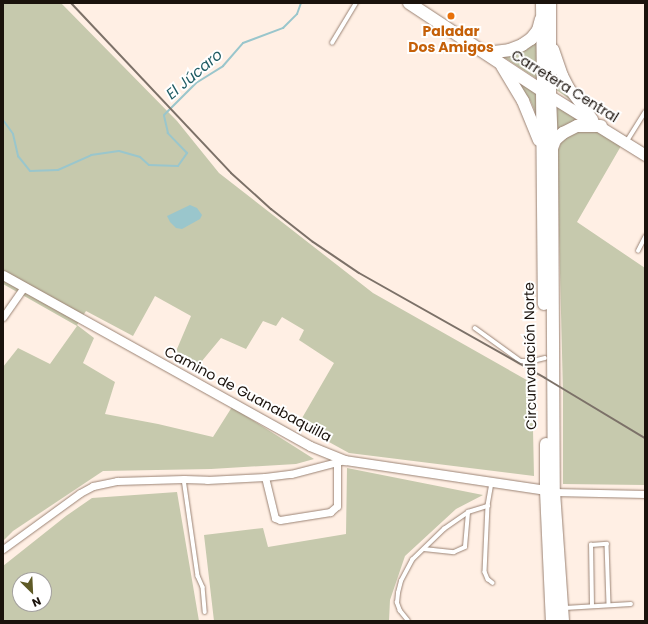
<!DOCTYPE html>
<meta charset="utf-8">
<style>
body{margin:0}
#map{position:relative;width:648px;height:624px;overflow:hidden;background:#ffefe4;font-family:Poppins,sans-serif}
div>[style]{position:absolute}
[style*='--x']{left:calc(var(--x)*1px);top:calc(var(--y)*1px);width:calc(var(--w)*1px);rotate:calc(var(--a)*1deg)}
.green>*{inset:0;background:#c6c9ad}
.water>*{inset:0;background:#9ac6cc}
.stream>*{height:2px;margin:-1px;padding:0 1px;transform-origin:1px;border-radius:1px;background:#9ac6cc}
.roads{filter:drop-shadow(0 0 1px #9b8374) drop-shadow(0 0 1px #9b8374)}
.service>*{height:3.5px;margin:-1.75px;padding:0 1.75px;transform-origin:1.75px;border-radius:1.75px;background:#fff}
.minor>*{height:7px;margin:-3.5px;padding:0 3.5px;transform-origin:3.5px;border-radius:3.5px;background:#fff}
.tertiary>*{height:9px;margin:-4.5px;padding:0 4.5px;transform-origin:4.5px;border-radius:4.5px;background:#fff}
.primary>*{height:11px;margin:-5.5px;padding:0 5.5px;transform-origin:5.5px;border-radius:5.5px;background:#fff}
.trunk>*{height:12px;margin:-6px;padding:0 6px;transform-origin:6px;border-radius:6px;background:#fff}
.rail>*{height:2px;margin:-1px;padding:0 1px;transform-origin:1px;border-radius:1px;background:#7c7168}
.dots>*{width:11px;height:11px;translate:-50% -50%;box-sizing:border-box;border:2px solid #fff;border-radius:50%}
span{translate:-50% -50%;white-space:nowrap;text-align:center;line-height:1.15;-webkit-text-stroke:4px #fff;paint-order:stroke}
.food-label{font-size:14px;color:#c56008;font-weight:700}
.street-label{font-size:14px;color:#1a120c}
.water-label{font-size:15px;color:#1e5b63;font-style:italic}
.frame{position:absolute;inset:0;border:4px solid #1a120c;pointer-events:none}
.north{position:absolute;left:12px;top:572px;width:40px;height:40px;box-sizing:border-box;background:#fff;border:1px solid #a3a09e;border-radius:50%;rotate:156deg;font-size:11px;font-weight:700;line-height:16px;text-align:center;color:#1a120c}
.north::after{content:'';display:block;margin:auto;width:14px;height:18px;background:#5e5a26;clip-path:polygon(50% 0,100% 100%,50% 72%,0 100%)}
</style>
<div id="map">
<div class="green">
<i style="clip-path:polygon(3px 3px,61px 3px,177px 121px,219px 173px,373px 293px,532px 383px,534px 476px,349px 453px,298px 425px,334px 363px,299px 340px,304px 330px,282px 317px,276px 326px,263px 321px,246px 349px,221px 338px,197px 367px,174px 356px,191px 316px,155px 296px,133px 336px,86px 311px,77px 325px,94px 338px,83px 363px,115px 382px,105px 414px,158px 424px,213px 437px,232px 407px,314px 459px,296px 464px,211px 469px,103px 471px,13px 531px,3px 541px,3px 367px,18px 348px,50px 364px,77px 326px,3px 284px)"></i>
<i style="clip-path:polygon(538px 38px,537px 79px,502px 56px)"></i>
<i style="clip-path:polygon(555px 65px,572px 101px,555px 89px)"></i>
<i style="clip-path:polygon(514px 76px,538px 92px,538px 119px,531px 102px)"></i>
<i style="clip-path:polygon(556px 104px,586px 122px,555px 134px)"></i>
<i style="clip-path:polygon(579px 131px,599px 131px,621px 146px,577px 222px,645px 268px,645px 485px,563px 484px,563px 392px,557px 153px,562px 140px)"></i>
<i style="clip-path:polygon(347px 468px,483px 495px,456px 509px,405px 556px,390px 600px,389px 621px,214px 621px,204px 535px,263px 528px,268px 547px,346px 534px)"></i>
<i style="clip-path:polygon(evenodd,177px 492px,199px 621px,3px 621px,3px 566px,66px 516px,92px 498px,177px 492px,20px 580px,44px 580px,44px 604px,20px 604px,20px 580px)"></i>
</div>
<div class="water">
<i style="clip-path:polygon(190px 205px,197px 208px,202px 215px,200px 219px,182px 229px,176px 228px,170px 222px,167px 216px)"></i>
</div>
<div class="stream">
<i style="--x:3;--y:120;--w:17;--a:54"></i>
<i style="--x:13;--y:134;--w:23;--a:77"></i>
<i style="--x:18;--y:156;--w:19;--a:51"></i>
<i style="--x:30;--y:171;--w:28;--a:-2"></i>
<i style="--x:58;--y:170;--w:36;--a:-24"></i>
<i style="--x:91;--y:155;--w:28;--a:-8"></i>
<i style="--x:119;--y:151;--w:22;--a:16"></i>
<i style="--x:140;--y:157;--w:12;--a:42"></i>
<i style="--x:149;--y:165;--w:29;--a:2"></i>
<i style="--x:178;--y:166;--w:16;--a:-55"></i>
<i style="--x:187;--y:153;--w:28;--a:-134"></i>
<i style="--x:168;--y:133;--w:18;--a:-103"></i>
<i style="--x:164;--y:115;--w:45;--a:-45"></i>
<i style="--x:196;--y:83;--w:32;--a:-32"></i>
<i style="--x:223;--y:66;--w:30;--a:-49"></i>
<i style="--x:243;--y:43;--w:43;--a:-20.6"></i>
<i style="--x:283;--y:28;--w:20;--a:-45"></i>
<i style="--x:297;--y:14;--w:12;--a:-70"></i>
</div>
<div class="roads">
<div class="service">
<i style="--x:332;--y:43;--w:47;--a:-59"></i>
<i style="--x:627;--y:141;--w:34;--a:-58"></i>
<i style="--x:638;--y:251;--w:16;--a:-63"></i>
<i style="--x:475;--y:328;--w:57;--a:35.7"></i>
<i style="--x:521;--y:361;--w:12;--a:0"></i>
<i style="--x:533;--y:361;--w:12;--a:-14"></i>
<i style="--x:184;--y:479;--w:98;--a:81.8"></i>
<i style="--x:198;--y:576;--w:12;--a:66"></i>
<i style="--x:203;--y:587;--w:25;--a:85"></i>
<i style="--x:492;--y:483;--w:23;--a:100"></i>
<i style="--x:488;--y:506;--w:66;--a:92.6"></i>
<i style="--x:485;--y:572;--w:8;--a:67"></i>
<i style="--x:488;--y:579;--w:6;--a:39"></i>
<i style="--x:424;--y:549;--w:30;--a:6"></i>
<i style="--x:454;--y:552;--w:12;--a:-24"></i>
<i style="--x:465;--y:547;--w:35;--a:-85"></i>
<i style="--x:592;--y:606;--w:61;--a:-90.9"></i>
<i style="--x:591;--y:545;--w:16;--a:-4"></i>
<i style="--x:607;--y:544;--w:61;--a:88.1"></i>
<i style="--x:565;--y:608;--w:66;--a:-3.5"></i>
<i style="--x:408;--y:621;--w:13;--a:-129"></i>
<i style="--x:400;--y:611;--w:9;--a:-111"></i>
<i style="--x:397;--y:603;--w:10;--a:-84"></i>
<i style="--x:398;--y:593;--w:12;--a:-76"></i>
<i style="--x:401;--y:581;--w:24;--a:-62"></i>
<i style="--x:412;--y:560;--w:45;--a:-44.1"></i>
<i style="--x:444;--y:529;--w:29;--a:-35"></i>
<i style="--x:468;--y:512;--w:21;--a:-17"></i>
</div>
<div class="minor">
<i style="--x:3;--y:317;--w:37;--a:-55"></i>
<i style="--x:265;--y:477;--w:42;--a:76.3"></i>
<i style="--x:275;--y:518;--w:5;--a:22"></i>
<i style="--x:280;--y:520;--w:51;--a:-9.1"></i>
<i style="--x:330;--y:512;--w:9;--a:-41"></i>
<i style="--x:337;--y:506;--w:44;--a:-90"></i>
<i style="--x:554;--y:492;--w:91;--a:1.3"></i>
<i style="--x:3;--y:549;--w:95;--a:-36"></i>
<i style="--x:80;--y:493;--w:15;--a:-28"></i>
<i style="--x:93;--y:486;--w:25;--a:-12"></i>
<i style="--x:117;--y:481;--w:67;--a:-1.7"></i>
<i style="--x:184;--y:479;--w:23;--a:2"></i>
<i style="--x:207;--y:480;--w:58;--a:-3"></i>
<i style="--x:265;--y:477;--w:26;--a:-7"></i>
<i style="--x:291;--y:474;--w:56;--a:-14.5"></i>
</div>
<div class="tertiary">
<i style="--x:3;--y:275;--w:351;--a:29.1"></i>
<i style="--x:310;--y:446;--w:38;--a:22"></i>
<i style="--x:345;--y:460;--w:209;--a:8.5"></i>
</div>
<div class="primary">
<i style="--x:541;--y:3;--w:88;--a:89.3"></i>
<i style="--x:550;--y:3;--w:93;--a:90"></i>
<i style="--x:550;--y:96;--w:112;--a:31.8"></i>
<i style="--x:553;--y:49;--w:28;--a:71"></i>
<i style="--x:562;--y:75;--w:13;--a:63"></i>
<i style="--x:568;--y:87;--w:40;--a:53"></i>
</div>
<div class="trunk">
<i style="--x:409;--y:3;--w:169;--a:33.4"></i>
<i style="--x:550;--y:96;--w:52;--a:87.8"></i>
<i style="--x:552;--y:148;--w:344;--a:89.7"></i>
<i style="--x:554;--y:492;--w:129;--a:86"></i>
<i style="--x:486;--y:53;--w:23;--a:-7"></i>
<i style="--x:509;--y:50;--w:14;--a:-21"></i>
<i style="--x:522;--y:45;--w:11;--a:-34"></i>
<i style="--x:531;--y:39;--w:11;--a:-52"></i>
<i style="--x:538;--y:30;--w:11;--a:-75"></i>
<i style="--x:502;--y:66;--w:41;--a:59"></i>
<i style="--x:523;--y:101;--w:42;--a:67.7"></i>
<i style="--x:542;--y:91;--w:213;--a:89.5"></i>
<i style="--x:552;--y:148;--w:9;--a:-69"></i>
<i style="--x:555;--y:140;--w:11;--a:-41"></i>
<i style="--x:563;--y:133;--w:16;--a:-27"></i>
<i style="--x:577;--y:126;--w:24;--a:0"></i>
<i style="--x:546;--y:444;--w:47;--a:90"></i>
<i style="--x:546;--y:491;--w:130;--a:87.4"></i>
</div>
</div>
<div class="rail">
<i style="--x:71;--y:3;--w:233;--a:46.7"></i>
<i style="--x:231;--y:173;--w:54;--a:42"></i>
<i style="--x:271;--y:209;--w:53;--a:38.2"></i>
<i style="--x:313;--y:242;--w:55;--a:34"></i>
<i style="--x:359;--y:273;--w:214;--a:29.4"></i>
<i style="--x:545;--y:378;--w:117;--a:31"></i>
</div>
<div class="dots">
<i style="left:451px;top:16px;background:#e8710a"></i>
</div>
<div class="food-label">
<span style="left:451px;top:39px">Paladar<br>Dos Amigos</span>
</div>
<div class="street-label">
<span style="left:565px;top:86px;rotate:32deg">Carretera Central</span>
<span style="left:530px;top:356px;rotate:-91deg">Circunvalación Norte</span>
<span style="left:248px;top:394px;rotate:28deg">Camino de Guanabaquilla</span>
</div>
<div class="water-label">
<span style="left:194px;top:74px;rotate:-40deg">El Júcaro</span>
</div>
<div class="frame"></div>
<div class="north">N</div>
</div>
